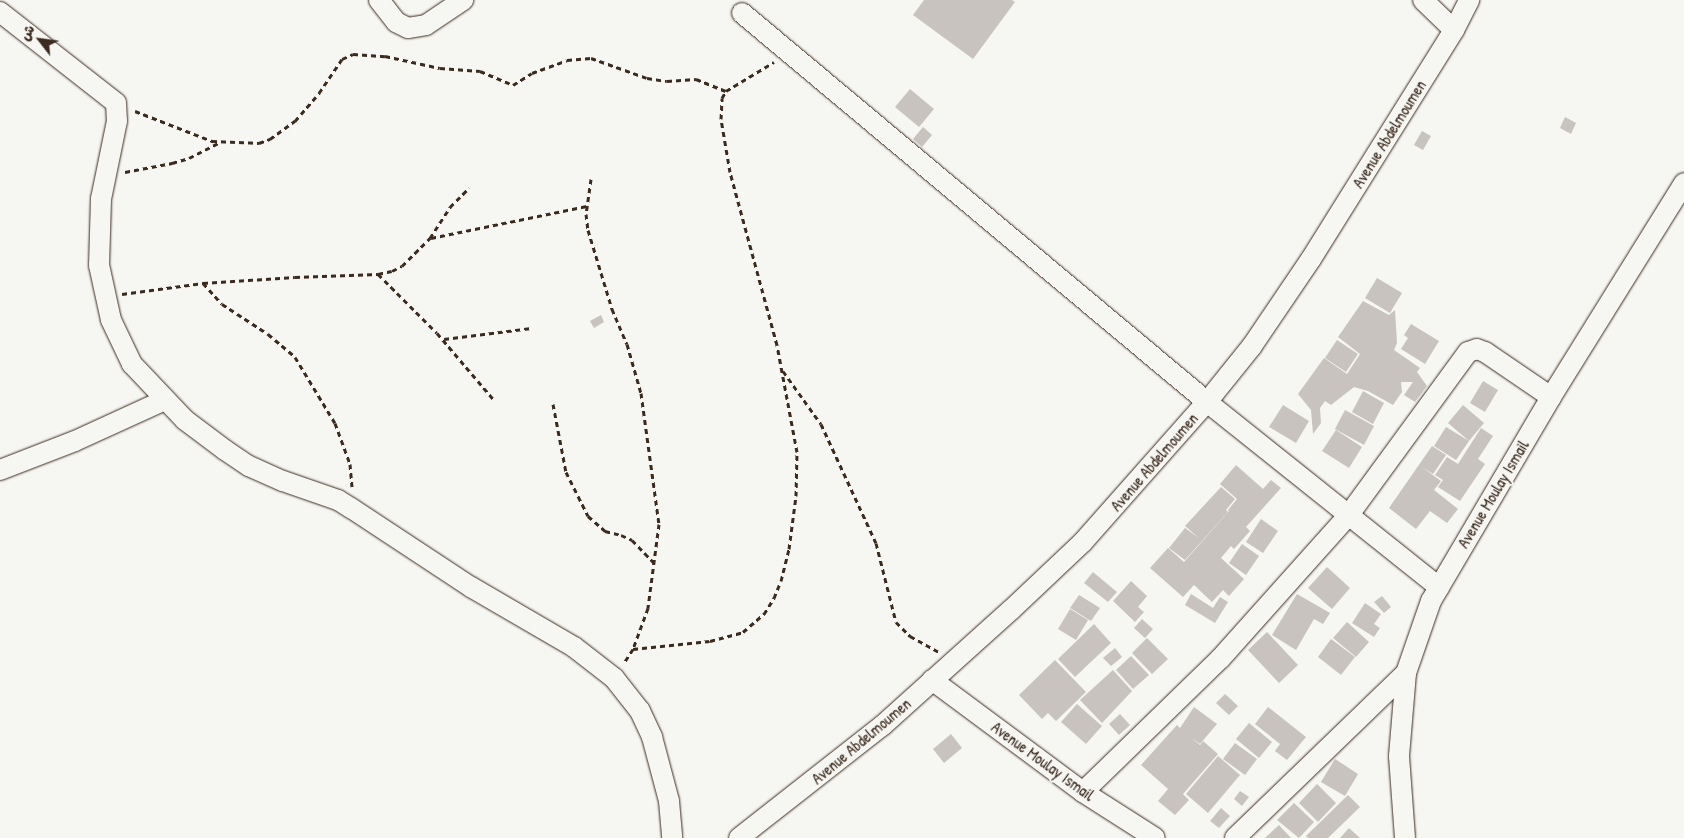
<!DOCTYPE html>
<meta charset="utf-8">
<style>
body{margin:0}
#map{position:relative;width:1684px;height:838px;overflow:hidden;background:#f6f6f2;font-family:"Patrick Hand","Playpen Sans Arabic",sans-serif}
div>[style]{position:absolute}
[style*='--x']{left:calc(var(--x)*1px);top:calc(var(--y)*1px);width:calc(var(--w)*1px);rotate:calc(var(--a)*1deg)}
.building>*{inset:0;background:#c8c3be}
.path>*{height:3px;margin-top:-1.5px;transform-origin:0;background:repeating-linear-gradient(90deg,#3b2a1e 0 5px,transparent 0 9px)}
.roads{filter:drop-shadow(0 0 1px #3b2a1e) drop-shadow(0 0 1px #3b2a1e)}
.street>*{height:20px;margin:-10px;padding:0 10px;transform-origin:10px;border-radius:10px;background:#f6f6f2}
span{translate:-50% -50%;white-space:nowrap;text-align:center;line-height:1.15;-webkit-text-stroke:4px #f6f6f2;paint-order:stroke}
.street-label{font-size:16px;color:#3b2a1e}
.north{position:absolute;left:15px;top:15px;width:50px;height:50px;-webkit-text-stroke:4px #f6f6f2;paint-order:stroke;rotate:300deg;font-size:14px;font-weight:700;line-height:20px;text-align:center;color:#3b2a1e}
.north::after{content:'';display:block;margin:auto;width:18px;height:22px;background:#3b2a1e;clip-path:polygon(50% 0,100% 100%,50% 72%,0 100%)}
</style>
<div id="map">
<div class="building">
<i style="clip-path:polygon(924px 0,1012px 0,1015px 2px,973px 59px,913px 15px)"></i>
<i style="clip-path:polygon(910px 89px,934px 109px,919px 127px,895px 107px)"></i>
<i style="clip-path:polygon(1565px 117px,1576px 123px,1571px 134px,1560px 128px)"></i>
<i style="clip-path:polygon(923px 127px,932px 135px,922px 147px,913px 139px)"></i>
<i style="clip-path:polygon(1422px 131px,1431px 136px,1423px 150px,1414px 145px)"></i>
<i style="clip-path:polygon(1377px 278px,1402px 293px,1390px 313px,1365px 298px)"></i>
<i style="clip-path:polygon(1363px 301px,1389px 315px,1395px 310px,1397px 343px,1394px 350px,1420px 368px,1417px 372px,1427px 386px,1415px 402px,1404px 395px,1413px 382px,1401px 382px,1402px 392px,1393px 405px,1368px 391px,1354px 387px,1331px 405px,1325px 401px,1320px 408px,1321px 423px,1313px 434px,1311px 410px,1298px 394px,1324px 358px,1347px 374px,1360px 354px,1338px 337px)"></i>
<i style="clip-path:polygon(601px 315px,604px 322px,594px 328px,590px 321px)"></i>
<i style="clip-path:polygon(1411px 324px,1439px 341px,1425px 364px,1401px 349px,1408px 338px,1404px 335px)"></i>
<i style="clip-path:polygon(1337px 340px,1358px 354px,1346px 372px,1325px 358px)"></i>
<i style="clip-path:polygon(1483px 381px,1498px 390px,1485px 412px,1470px 403px)"></i>
<i style="clip-path:polygon(1363px 391px,1384px 403px,1373px 424px,1352px 412px)"></i>
<i style="clip-path:polygon(1283px 405px,1309px 421px,1296px 443px,1269px 427px)"></i>
<i style="clip-path:polygon(1463px 405px,1484px 423px,1469px 441px,1448px 423px)"></i>
<i style="clip-path:polygon(1345px 410px,1374px 426px,1364px 445px,1335px 429px)"></i>
<i style="clip-path:polygon(1446px 427px,1469px 441px,1456px 460px,1434px 446px)"></i>
<i style="clip-path:polygon(1481px 428px,1493px 436px,1478px 459px,1485px 464px,1460px 501px,1438px 487px,1443px 480px,1435px 475px,1447px 457px,1458px 464px)"></i>
<i style="clip-path:polygon(1336px 430px,1362px 447px,1349px 468px,1322px 451px)"></i>
<i style="clip-path:polygon(1432px 446px,1446px 455px,1433px 474px,1422px 467px,1441px 481px,1434px 490px,1458px 509px,1447px 523px,1430px 511px,1416px 529px,1389px 508px)"></i>
<i style="clip-path:polygon(1236px 465px,1263px 489px,1271px 480px,1281px 488px,1246px 527px,1250px 531px,1234px 549px,1231px 546px,1221px 558px,1244px 579px,1229px 596px,1223px 590px,1212px 602px,1194px 585px,1183px 597px,1150px 568px,1168px 548px,1184px 562px,1229px 511px,1228px 510px,1237px 499px,1220px 484px)"></i>
<i style="clip-path:polygon(1221px 487px,1235px 499px,1226px 510px,1228px 512px,1185px 560px,1169px 548px,1185px 528px,1199px 538px,1185px 526px)"></i>
<i style="clip-path:polygon(1261px 519px,1278px 531px,1263px 553px,1246px 542px)"></i>
<i style="clip-path:polygon(1242px 544px,1259px 556px,1246px 575px,1229px 563px)"></i>
<i style="clip-path:polygon(1327px 567px,1350px 588px,1332px 609px,1308px 588px)"></i>
<i style="clip-path:polygon(1093px 572px,1117px 592px,1108px 602px,1084px 583px)"></i>
<i style="clip-path:polygon(1131px 581px,1147px 596px,1138px 607px,1144px 612px,1135px 622px,1113px 601px)"></i>
<i style="clip-path:polygon(1191px 594px,1213px 608px,1220px 597px,1228px 602px,1215px 623px,1185px 605px)"></i>
<i style="clip-path:polygon(1297px 594px,1330px 613px,1323px 624px,1314px 619px,1296px 650px,1272px 635px)"></i>
<i style="clip-path:polygon(1079px 595px,1100px 608px,1091px 621px,1070px 608px)"></i>
<i style="clip-path:polygon(1382px 596px,1391px 607px,1384px 613px,1374px 602px)"></i>
<i style="clip-path:polygon(1365px 603px,1381px 614px,1374px 624px,1380px 628px,1374px 637px,1352px 623px)"></i>
<i style="clip-path:polygon(1070px 609px,1088px 620px,1076px 640px,1058px 629px)"></i>
<i style="clip-path:polygon(1142px 619px,1153px 629px,1145px 638px,1134px 628px)"></i>
<i style="clip-path:polygon(1347px 622px,1369px 642px,1356px 657px,1333px 638px)"></i>
<i style="clip-path:polygon(1094px 624px,1111px 643px,1075px 677px,1058px 659px)"></i>
<i style="clip-path:polygon(1267px 632px,1298px 665px,1279px 683px,1248px 650px)"></i>
<i style="clip-path:polygon(1147px 638px,1168px 659px,1152px 674px,1132px 653px)"></i>
<i style="clip-path:polygon(1331px 639px,1355px 657px,1341px 675px,1318px 657px)"></i>
<i style="clip-path:polygon(1115px 648px,1122px 657px,1111px 666px,1103px 658px)"></i>
<i style="clip-path:polygon(1131px 656px,1149px 675px,1133px 689px,1116px 670px)"></i>
<i style="clip-path:polygon(1055px 660px,1086px 692px,1056px 721px,1048px 713px,1042px 719px,1019px 695px)"></i>
<i style="clip-path:polygon(1113px 670px,1132px 691px,1102px 723px,1080px 700px)"></i>
<i style="clip-path:polygon(1225px 694px,1238px 706px,1229px 715px,1216px 703px)"></i>
<i style="clip-path:polygon(1077px 704px,1102px 726px,1086px 744px,1061px 722px)"></i>
<i style="clip-path:polygon(1194px 707px,1217px 724px,1200px 744px,1192px 738px,1200px 745px,1203px 741px,1218px 754px,1183px 794px,1189px 800px,1175px 815px,1158px 801px,1168px 789px,1141px 765px,1177px 725px,1180px 728px)"></i>
<i style="clip-path:polygon(1268px 707px,1306px 737px,1287px 760px,1275px 751px,1280px 744px,1255px 724px)"></i>
<i style="clip-path:polygon(1120px 714px,1130px 725px,1119px 735px,1109px 724px)"></i>
<i style="clip-path:polygon(1249px 723px,1272px 742px,1259px 758px,1236px 739px)"></i>
<i style="clip-path:polygon(951px 734px,962px 748px,944px 763px,933px 749px)"></i>
<i style="clip-path:polygon(1235px 743px,1257px 759px,1245px 775px,1223px 759px)"></i>
<i style="clip-path:polygon(1218px 756px,1240px 775px,1208px 813px,1186px 794px)"></i>
<i style="clip-path:polygon(1335px 759px,1358px 774px,1345px 796px,1321px 782px)"></i>
<i style="clip-path:polygon(1317px 784px,1336px 803px,1318px 822px,1299px 803px)"></i>
<i style="clip-path:polygon(1240px 791px,1249px 797px,1242px 806px,1234px 799px)"></i>
<i style="clip-path:polygon(1348px 795px,1360px 807px,1328px 838px,1308px 838px,1306px 836px)"></i>
<i style="clip-path:polygon(1294px 803px,1314px 822px,1299px 838px,1277px 820px)"></i>
<i style="clip-path:polygon(1221px 808px,1230px 816px,1219px 828px,1210px 821px)"></i>
<i style="clip-path:polygon(1279px 825px,1291px 838px,1265px 838px)"></i>
<i style="clip-path:polygon(1349px 828px,1360px 838px,1340px 838px)"></i>
</div>
<div class="path">
<i style="--x:135;--y:111;--w:83;--a:21.3"></i>
<i style="--x:212;--y:141;--w:47;--a:2.4"></i>
<i style="--x:259;--y:143;--w:12;--a:-20"></i>
<i style="--x:270;--y:139;--w:31;--a:-36"></i>
<i style="--x:295;--y:121;--w:37;--a:-49"></i>
<i style="--x:319;--y:93;--w:41;--a:-55.9"></i>
<i style="--x:342;--y:59;--w:12;--a:-24"></i>
<i style="--x:353;--y:54;--w:32;--a:4"></i>
<i style="--x:385;--y:56;--w:56;--a:12.3"></i>
<i style="--x:440;--y:68;--w:40;--a:4.3"></i>
<i style="--x:480;--y:71;--w:36;--a:23"></i>
<i style="--x:513;--y:85;--w:22;--a:-32"></i>
<i style="--x:532;--y:73;--w:37;--a:-20"></i>
<i style="--x:567;--y:60;--w:24;--a:-5"></i>
<i style="--x:591;--y:58;--w:59;--a:19.7"></i>
<i style="--x:647;--y:78;--w:20;--a:9"></i>
<i style="--x:667;--y:81;--w:29;--a:-4"></i>
<i style="--x:696;--y:79;--w:32;--a:22"></i>
<i style="--x:125;--y:172;--w:48;--a:-10.8"></i>
<i style="--x:172;--y:163;--w:18;--a:-16"></i>
<i style="--x:189;--y:158;--w:36;--a:-27"></i>
<i style="--x:591;--y:179;--w:35;--a:98"></i>
<i style="--x:586;--y:214;--w:16;--a:83"></i>
<i style="--x:588;--y:230;--w:83;--a:73.1"></i>
<i style="--x:612;--y:309;--w:38;--a:67"></i>
<i style="--x:627;--y:344;--w:51;--a:74.1"></i>
<i style="--x:641;--y:393;--w:132;--a:82.2"></i>
<i style="--x:659;--y:524;--w:85;--a:97.5"></i>
<i style="--x:648;--y:608;--w:44;--a:110.1"></i>
<i style="--x:633;--y:649;--w:17;--a:123"></i>
<i style="--x:431;--y:238;--w:159;--a:-11.6"></i>
<i style="--x:378;--y:274;--w:83;--a:45"></i>
<i style="--x:437;--y:333;--w:88;--a:49.6"></i>
<i style="--x:203;--y:283;--w:28;--a:48"></i>
<i style="--x:222;--y:304;--w:55;--a:33.1"></i>
<i style="--x:268;--y:334;--w:35;--a:40"></i>
<i style="--x:295;--y:357;--w:77;--a:58.8"></i>
<i style="--x:335;--y:423;--w:44;--a:69.9"></i>
<i style="--x:350;--y:464;--w:23;--a:85"></i>
<i style="--x:122;--y:294;--w:82;--a:-7.7"></i>
<i style="--x:203;--y:283;--w:92;--a:-3.7"></i>
<i style="--x:295;--y:277;--w:83;--a:-2.1"></i>
<i style="--x:378;--y:274;--w:14;--a:-12"></i>
<i style="--x:392;--y:271;--w:11;--a:-27"></i>
<i style="--x:402;--y:266;--w:40;--a:-45"></i>
<i style="--x:430;--y:238;--w:37;--a:-57"></i>
<i style="--x:450;--y:207;--w:27;--a:-45"></i>
<i style="--x:444;--y:339;--w:88;--a:-7.2"></i>
<i style="--x:783;--y:371;--w:65;--a:54.4"></i>
<i style="--x:821;--y:424;--w:131;--a:65.2"></i>
<i style="--x:876;--y:543;--w:81;--a:75.8"></i>
<i style="--x:896;--y:622;--w:20;--a:45"></i>
<i style="--x:910;--y:636;--w:33;--a:29"></i>
<i style="--x:553;--y:404;--w:69;--a:79.2"></i>
<i style="--x:566;--y:472;--w:49;--a:63.4"></i>
<i style="--x:588;--y:516;--w:23;--a:41"></i>
<i style="--x:605;--y:531;--w:16;--a:14"></i>
<i style="--x:621;--y:535;--w:12;--a:24"></i>
<i style="--x:632;--y:540;--w:33;--a:46"></i>
<i style="--x:633;--y:649;--w:77;--a:-5.9"></i>
<i style="--x:710;--y:641;--w:34;--a:-15"></i>
<i style="--x:743;--y:632;--w:28;--a:-41"></i>
<i style="--x:764;--y:614;--w:19;--a:-58"></i>
<i style="--x:774;--y:598;--w:18;--a:-68"></i>
<i style="--x:781;--y:581;--w:33;--a:-76"></i>
<i style="--x:789;--y:549;--w:53;--a:-82.5"></i>
<i style="--x:796;--y:496;--w:44;--a:-88.7"></i>
<i style="--x:797;--y:452;--w:109;--a:-100.6"></i>
<i style="--x:777;--y:345;--w:179;--a:-105.2"></i>
<i style="--x:730;--y:172;--w:54;--a:-99.6"></i>
<i style="--x:721;--y:119;--w:21;--a:-87"></i>
<i style="--x:722;--y:98;--w:8;--a:-60"></i>
<i style="--x:726;--y:91;--w:56;--a:-31.1"></i>
</div>
<div class="roads">
<div class="street">
<i style="--x:379;--y:0;--w:28;--a:52"></i>
<i style="--x:396;--y:22;--w:13;--a:27"></i>
<i style="--x:408;--y:28;--w:18;--a:-9"></i>
<i style="--x:426;--y:25;--w:45;--a:-34"></i>
<i style="--x:1423;--y:0;--w:43;--a:44.1"></i>
<i style="--x:0;--y:12;--w:147;--a:38.1"></i>
<i style="--x:116;--y:103;--w:18;--a:87"></i>
<i style="--x:117;--y:121;--w:80;--a:101.6"></i>
<i style="--x:101;--y:199;--w:66;--a:91.7"></i>
<i style="--x:99;--y:265;--w:56;--a:77.7"></i>
<i style="--x:111;--y:320;--w:49;--a:64.5"></i>
<i style="--x:132;--y:364;--w:77;--a:46.6"></i>
<i style="--x:185;--y:420;--w:50;--a:36.9"></i>
<i style="--x:225;--y:450;--w:29;--a:34"></i>
<i style="--x:249;--y:466;--w:37;--a:24"></i>
<i style="--x:283;--y:481;--w:58;--a:19.1"></i>
<i style="--x:338;--y:500;--w:15;--a:32"></i>
<i style="--x:351;--y:508;--w:144;--a:33.4"></i>
<i style="--x:471;--y:587;--w:119;--a:30.2"></i>
<i style="--x:574;--y:647;--w:51;--a:37.8"></i>
<i style="--x:614;--y:678;--w:42;--a:51.8"></i>
<i style="--x:640;--y:711;--w:29;--a:65"></i>
<i style="--x:652;--y:737;--w:66;--a:75.1"></i>
<i style="--x:669;--y:801;--w:37;--a:85"></i>
<i style="--x:742;--y:13;--w:606;--a:39.91"></i>
<i style="--x:1207;--y:402;--w:297;--a:38.6"></i>
<i style="--x:0;--y:470;--w:80;--a:-21.1"></i>
<i style="--x:75;--y:441;--w:99;--a:-24.5"></i>
<i style="--x:932;--y:680;--w:188;--a:36.6"></i>
<i style="--x:1083;--y:792;--w:85;--a:32.6"></i>
<i style="--x:1083;--y:792;--w:191;--a:-44.2"></i>
<i style="--x:1220;--y:659;--w:192;--a:-48.2"></i>
<i style="--x:1348;--y:516;--w:203;--a:-53.8"></i>
<i style="--x:1468;--y:352;--w:9;--a:-18"></i>
<i style="--x:1477;--y:349;--w:9;--a:21"></i>
<i style="--x:1485;--y:352;--w:80;--a:34.3"></i>
<i style="--x:739;--y:838;--w:182;--a:-38.1"></i>
<i style="--x:882;--y:726;--w:173;--a:-42"></i>
<i style="--x:1011;--y:610;--w:99;--a:-43.4"></i>
<i style="--x:1083;--y:542;--w:187;--a:-48.5"></i>
<i style="--x:1207;--y:402;--w:72;--a:-51.2"></i>
<i style="--x:1252;--y:346;--w:105;--a:-55.9"></i>
<i style="--x:1311;--y:259;--w:270;--a:-58"></i>
<i style="--x:1454;--y:30;--w:34;--a:-63"></i>
<i style="--x:1235;--y:838;--w:238;--a:-44"></i>
<i style="--x:1405;--y:838;--w:82;--a:-94.2"></i>
<i style="--x:1399;--y:756;--w:83;--a:-85.2"></i>
<i style="--x:1406;--y:673;--w:76;--a:-70.9"></i>
<i style="--x:1431;--y:601;--w:237;--a:-59.5"></i>
<i style="--x:1551;--y:397;--w:252;--a:-58.1"></i>
</div>
</div>
<div class="street-label">
<span style="left:1389px;top:134px;rotate:-58deg">Avenue Abdelmoumen</span>
<span style="left:1154px;top:462px;rotate:-49deg">Avenue Abdelmoumen</span>
<span style="left:1493px;top:494px;rotate:-59deg">Avenue Moulay Ismail</span>
<span style="left:861px;top:741px;rotate:-40deg">Avenue Abdelmoumen</span>
<span style="left:1043px;top:761px;rotate:36deg">Avenue Moulay Ismail</span>
</div>
<div class="north">ش</div>
</div>
